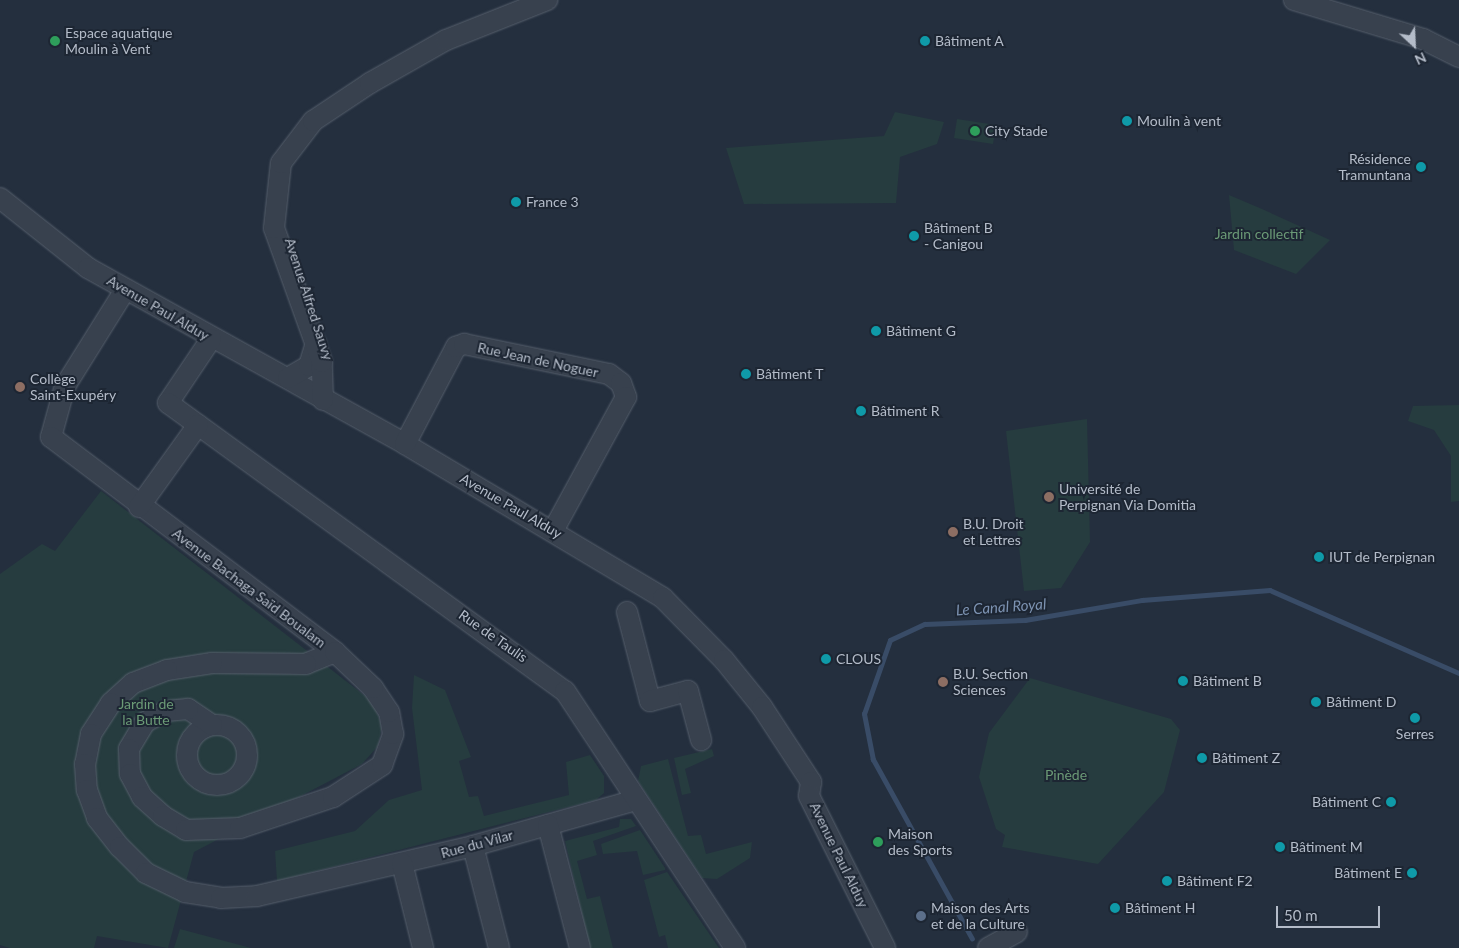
<!DOCTYPE html>
<meta charset="utf-8">
<style>
body{margin:0}
#map{position:relative;width:1459px;height:948px;overflow:hidden;background:#242f3e;font-family:Lato,sans-serif}
div>[style]{position:absolute}
[style*='--x']{left:calc(var(--x)*1px);top:calc(var(--y)*1px);width:calc(var(--w)*1px);rotate:calc(var(--a)*1deg)}
.green>*{inset:0;background:#263c3f}
.stream>*{height:4.5px;margin:-2.25px;padding:0 2.25px;transform-origin:2.25px;border-radius:2.25px;background:#394c67}
.roads{filter:drop-shadow(0 0 1px #565f6c) drop-shadow(0 0 1px #565f6c)}
.minor>*{height:20px;margin:-10px;padding:0 10px;transform-origin:10px;border-radius:10px;background:#38414e}
.minor>.ring{margin:-10px;padding:0;box-sizing:content-box;background:none;border:20px solid #38414e;border-radius:50%}
.dots>*{width:14px;height:14px;translate:-50% -50%;box-sizing:border-box;border:2px solid #1d2633;border-radius:50%}
span{translate:-50% -50%;white-space:nowrap;text-align:center;line-height:1.15;-webkit-text-stroke:4px #1d2633;paint-order:stroke}
.poi-label{font-size:14px;color:#b4bcc9}
.left{translate:0 -50%;text-align:left}
.right{translate:-100% -50%;text-align:right}
.park-label{font-size:14px;color:#6b9a76}
.street-label{font-size:14px;color:#b4bcc9}
.water-label{font-size:15px;color:#7c92b1;font-style:italic}
.north{position:absolute;left:1389px;top:20px;width:50px;height:50px;-webkit-text-stroke:4px #1d2633;paint-order:stroke;rotate:155deg;font-size:14px;font-weight:700;line-height:20px;text-align:center;color:#b4bcc9}
.north::after{content:'';display:block;margin:auto;width:18px;height:22px;background:#b4bcc9;clip-path:polygon(50% 0,100% 100%,50% 72%,0 100%)}
.scale{position:absolute;left:1276px;top:906px;width:104px;height:22px;box-sizing:border-box;border:2px solid #b4bcc9;border-top:0;padding-left:6px;font-size:15px;line-height:18px;white-space:nowrap;color:#b4bcc9;-webkit-text-stroke:4px #1d2633;paint-order:stroke}
</style>
<div id="map">
<div class="green">
<i style="clip-path:polygon(895px 112px,944px 122px,937px 144px,900px 157px,896px 203px,744px 204px,726px 148px,884px 136px)"></i>
<i style="clip-path:polygon(957px 119px,996px 125px,993px 144px,954px 138px)"></i>
<i style="clip-path:polygon(1229px 195px,1262px 209px,1330px 240px,1296px 274px,1234px 250px)"></i>
<i style="clip-path:polygon(1459px 405px,1459px 501px,1451px 502px,1451px 456px,1434px 430px,1408px 421px,1413px 406px)"></i>
<i style="clip-path:polygon(1087px 419px,1090px 542px,1061px 588px,1024px 591px,1006px 431px)"></i>
<i style="clip-path:polygon(101px 491px,373px 702px,382px 726px,378px 746px,362px 764px,194px 852px,168px 948px,97px 936px,94px 948px,10px 948px,0 945px,0 574px,42px 544px,55px 551px)"></i>
<i style="clip-path:polygon(414px 675px,445px 690px,471px 757px,459px 761px,469px 797px,478px 796px,484px 816px,569px 795px,566px 762px,590px 755px,604px 776px,604px 793px,596px 800px,277px 881px,275px 851px,355px 831px,389px 800px,422px 790px,412px 708px)"></i>
<i style="clip-path:polygon(1030px 678px,1171px 719px,1180px 730px,1164px 792px,1098px 864px,1002px 847px,1005px 835px,996px 829px,979px 777px,989px 733px)"></i>
<i style="clip-path:polygon(712px 749px,714px 756px,685px 769px,691px 793px,682px 795px,674px 758px)"></i>
<i style="clip-path:polygon(668px 759px,688px 836px,701px 835px,706px 854px,752px 842px,750px 858px,717px 879px,702px 878px,638px 781px,641px 766px)"></i>
<i style="clip-path:polygon(620px 819px,631px 819px,636px 826px,593px 841px,597px 855px,577px 861px,587px 899px,600px 896px,613px 948px,590px 948px,565px 841px,619px 827px)"></i>
<i style="clip-path:polygon(640px 830px,665px 868px,665px 870px,643px 875px,637px 851px,603px 854px,601px 844px)"></i>
<i style="clip-path:polygon(667px 872px,719px 948px,668px 948px,665px 935px,659px 937px,644px 880px)"></i>
<i style="clip-path:polygon(180px 929px,251px 948px,174px 948px)"></i>
</div>
<div class="stream">
<i style="--x:972;--y:939;--w:205;--a:-118.9"></i>
<i style="--x:873;--y:760;--w:47;--a:-101.1"></i>
<i style="--x:864;--y:714;--w:78;--a:-70.6"></i>
<i style="--x:890;--y:640;--w:38;--a:-25"></i>
<i style="--x:925;--y:624;--w:100;--a:-2.3"></i>
<i style="--x:1025;--y:620;--w:119;--a:-9.7"></i>
<i style="--x:1142;--y:600;--w:128;--a:-4.5"></i>
<i style="--x:1270;--y:590;--w:206;--a:23.7"></i>
</div>
<div class="roads">
<div class="minor">
<i style="--x:1294;--y:0;--w:135;--a:16.8"></i>
<i style="--x:1423;--y:39;--w:40;--a:26.6"></i>
<i style="--x:0;--y:198;--w:112;--a:38.5"></i>
<i style="--x:88;--y:268;--w:363;--a:29"></i>
<i style="--x:405;--y:444;--w:300;--a:30.8"></i>
<i style="--x:663;--y:598;--w:87;--a:45.5"></i>
<i style="--x:724;--y:660;--w:60;--a:51"></i>
<i style="--x:762;--y:707;--w:90;--a:56.8"></i>
<i style="--x:811;--y:782;--w:14;--a:98"></i>
<i style="--x:809;--y:796;--w:170;--a:63.4"></i>
<i style="--x:125;--y:290;--w:113;--a:122"></i>
<i style="--x:65;--y:386;--w:53;--a:105.4"></i>
<i style="--x:51;--y:437;--w:356;--a:37.1"></i>
<i style="--x:335;--y:652;--w:31;--a:158"></i>
<i style="--x:306;--y:664;--w:94;--a:-179.4"></i>
<i style="--x:212;--y:663;--w:46;--a:171.2"></i>
<i style="--x:167;--y:670;--w:36;--a:159"></i>
<i style="--x:133;--y:683;--w:30;--a:138"></i>
<i style="--x:111;--y:703;--w:37;--a:123"></i>
<i style="--x:91;--y:734;--w:31;--a:101"></i>
<i style="--x:85;--y:764;--w:26;--a:86"></i>
<i style="--x:87;--y:790;--w:30;--a:70"></i>
<i style="--x:97;--y:818;--w:37;--a:52"></i>
<i style="--x:120;--y:847;--w:37;--a:45"></i>
<i style="--x:146;--y:873;--w:43;--a:26"></i>
<i style="--x:185;--y:892;--w:36;--a:9"></i>
<i style="--x:221;--y:898;--w:36;--a:-3"></i>
<i style="--x:257;--y:896;--w:222;--a:-13"></i>
<i style="--x:473;--y:846;--w:169;--a:-15.8"></i>
<i style="--x:211;--y:339;--w:77;--a:123.9"></i>
<i style="--x:168;--y:403;--w:490;--a:36"></i>
<i style="--x:565;--y:691;--w:308;--a:56.5"></i>
<i style="--x:288;--y:378;--w:24;--a:-30"></i>
<i style="--x:309;--y:366;--w:24;--a:-73"></i>
<i style="--x:323;--y:400;--w:38;--a:-92"></i>
<i style="--x:322;--y:362;--w:142;--a:-109.7"></i>
<i style="--x:274;--y:228;--w:65;--a:-83.9"></i>
<i style="--x:281;--y:163;--w:53;--a:-52.7"></i>
<i style="--x:313;--y:121;--w:69;--a:-33.7"></i>
<i style="--x:370;--y:83;--w:87;--a:-29.5"></i>
<i style="--x:446;--y:40;--w:109;--a:-21.6"></i>
<i style="--x:405;--y:444;--w:110;--a:-62.3"></i>
<i style="--x:456;--y:347;--w:9;--a:-21"></i>
<i style="--x:464;--y:344;--w:148;--a:11.7"></i>
<i style="--x:609;--y:374;--w:15;--a:37"></i>
<i style="--x:621;--y:383;--w:15;--a:70"></i>
<i style="--x:626;--y:397;--w:153;--a:118.6"></i>
<i style="--x:139;--y:507;--w:101;--a:-54.3"></i>
<i style="--x:627;--y:612;--w:92;--a:75.5"></i>
<i style="--x:650;--y:701;--w:39;--a:-15"></i>
<i style="--x:688;--y:691;--w:51;--a:75.1"></i>
<i class="ring" style="left:187px;top:725px;width:40px;height:40px"></i>
<i style="--x:212;--y:725;--w:29;--a:-146"></i>
<i style="--x:188;--y:709;--w:22;--a:175"></i>
<i style="--x:166;--y:711;--w:24;--a:152"></i>
<i style="--x:145;--y:722;--w:31;--a:121"></i>
<i style="--x:129;--y:749;--w:25;--a:88"></i>
<i style="--x:130;--y:774;--w:26;--a:62"></i>
<i style="--x:142;--y:797;--w:28;--a:42"></i>
<i style="--x:163;--y:816;--w:27;--a:31"></i>
<i style="--x:186;--y:830;--w:54;--a:-2.1"></i>
<i style="--x:240;--y:828;--w:98;--a:-18.4"></i>
<i style="--x:333;--y:797;--w:59;--a:-33.1"></i>
<i style="--x:382;--y:765;--w:33;--a:-70"></i>
<i style="--x:393;--y:734;--w:22;--a:-100"></i>
<i style="--x:389;--y:712;--w:29;--a:-124"></i>
<i style="--x:373;--y:688;--w:52;--a:-136.5"></i>
<i style="--x:548;--y:825;--w:127;--a:75.4"></i>
<i style="--x:473;--y:846;--w:105;--a:75.7"></i>
<i style="--x:402;--y:863;--w:88;--a:76.1"></i>
<i style="--x:988;--y:948;--w:33;--a:-29"></i>
</div>
</div>
<div class="dots">
<i style="left:55px;top:41px;background:#2e9e5b"></i>
<i style="left:925px;top:41px;background:#0f9aa8"></i>
<i style="left:1127px;top:121px;background:#0f9aa8"></i>
<i style="left:975px;top:131px;background:#2e9e5b"></i>
<i style="left:1421px;top:167px;background:#0f9aa8"></i>
<i style="left:516px;top:202px;background:#0f9aa8"></i>
<i style="left:914px;top:236px;background:#0f9aa8"></i>
<i style="left:876px;top:331px;background:#0f9aa8"></i>
<i style="left:746px;top:374px;background:#0f9aa8"></i>
<i style="left:20px;top:387px;background:#8d6e63"></i>
<i style="left:861px;top:411px;background:#0f9aa8"></i>
<i style="left:1049px;top:497px;background:#8d6e63"></i>
<i style="left:953px;top:532px;background:#8d6e63"></i>
<i style="left:1319px;top:557px;background:#0f9aa8"></i>
<i style="left:826px;top:659px;background:#0f9aa8"></i>
<i style="left:1183px;top:681px;background:#0f9aa8"></i>
<i style="left:943px;top:682px;background:#8d6e63"></i>
<i style="left:1316px;top:702px;background:#0f9aa8"></i>
<i style="left:1415px;top:718px;background:#0f9aa8"></i>
<i style="left:1202px;top:758px;background:#0f9aa8"></i>
<i style="left:1391px;top:802px;background:#0f9aa8"></i>
<i style="left:878px;top:842px;background:#2e9e5b"></i>
<i style="left:1280px;top:847px;background:#0f9aa8"></i>
<i style="left:1412px;top:873px;background:#0f9aa8"></i>
<i style="left:1167px;top:881px;background:#0f9aa8"></i>
<i style="left:1115px;top:908px;background:#0f9aa8"></i>
<i style="left:921px;top:916px;background:#5c6f8a"></i>
</div>
<div class="poi-label">
<span class="left" style="left:65px;top:41px">Espace aquatique<br>Moulin à Vent</span>
<span class="left" style="left:935px;top:41px">Bâtiment A</span>
<span class="left" style="left:1137px;top:121px">Moulin à vent</span>
<span class="left" style="left:985px;top:131px">City Stade</span>
<span class="right" style="left:1411px;top:167px">Résidence<br>Tramuntana</span>
<span class="left" style="left:526px;top:202px">France 3</span>
<span class="left" style="left:924px;top:236px">Bâtiment B<br>- Canigou</span>
<span class="left" style="left:886px;top:331px">Bâtiment G</span>
<span class="left" style="left:756px;top:374px">Bâtiment T</span>
<span class="left" style="left:30px;top:387px">Collège<br>Saint-Exupéry</span>
<span class="left" style="left:871px;top:411px">Bâtiment R</span>
<span class="left" style="left:1059px;top:497px">Université de<br>Perpignan Via Domitia</span>
<span class="left" style="left:963px;top:532px">B.U. Droit<br>et Lettres</span>
<span class="left" style="left:1329px;top:557px">IUT de Perpignan</span>
<span class="left" style="left:836px;top:659px">CLOUS</span>
<span class="left" style="left:953px;top:682px">B.U. Section<br>Sciences</span>
<span class="left" style="left:1193px;top:681px">Bâtiment B</span>
<span class="left" style="left:1326px;top:702px">Bâtiment D</span>
<span style="left:1415px;top:734px">Serres</span>
<span class="left" style="left:1212px;top:758px">Bâtiment Z</span>
<span class="right" style="left:1381px;top:802px">Bâtiment C</span>
<span class="left" style="left:888px;top:842px">Maison<br>des Sports</span>
<span class="left" style="left:1290px;top:847px">Bâtiment M</span>
<span class="right" style="left:1402px;top:873px">Bâtiment E</span>
<span class="left" style="left:1177px;top:881px">Bâtiment F2</span>
<span class="left" style="left:931px;top:916px">Maison des Arts<br>et de la Culture</span>
<span class="left" style="left:1125px;top:908px">Bâtiment H</span>
</div>
<div class="park-label">
<span style="left:1259px;top:234px">Jardin collectif</span>
<span style="left:146px;top:712px">Jardin de<br>la Butte</span>
<span style="left:1066px;top:775px">Pinède</span>
</div>
<div class="street-label">
<span style="left:309px;top:299px;rotate:72deg">Avenue Alfred Sauvy</span>
<span style="left:158px;top:308px;rotate:30deg">Avenue Paul Alduy</span>
<span style="left:538px;top:360px;rotate:12deg">Rue Jean de Noguer</span>
<span style="left:511px;top:506px;rotate:30deg">Avenue Paul Alduy</span>
<span style="left:249px;top:588px;rotate:37deg">Avenue Bachaga Saïd Boualam</span>
<span style="left:493px;top:636px;rotate:35deg">Rue de Taulis</span>
<span style="left:477px;top:844px;rotate:-15deg">Rue du Vilar</span>
<span style="left:839px;top:855px;rotate:64deg">Avenue Paul Alduy</span>
</div>
<div class="water-label">
<span style="left:1001px;top:607px;rotate:-4deg">Le Canal Royal</span>
</div>
<div class="north">N</div>
<div class="scale">50 m</div>
</div>
